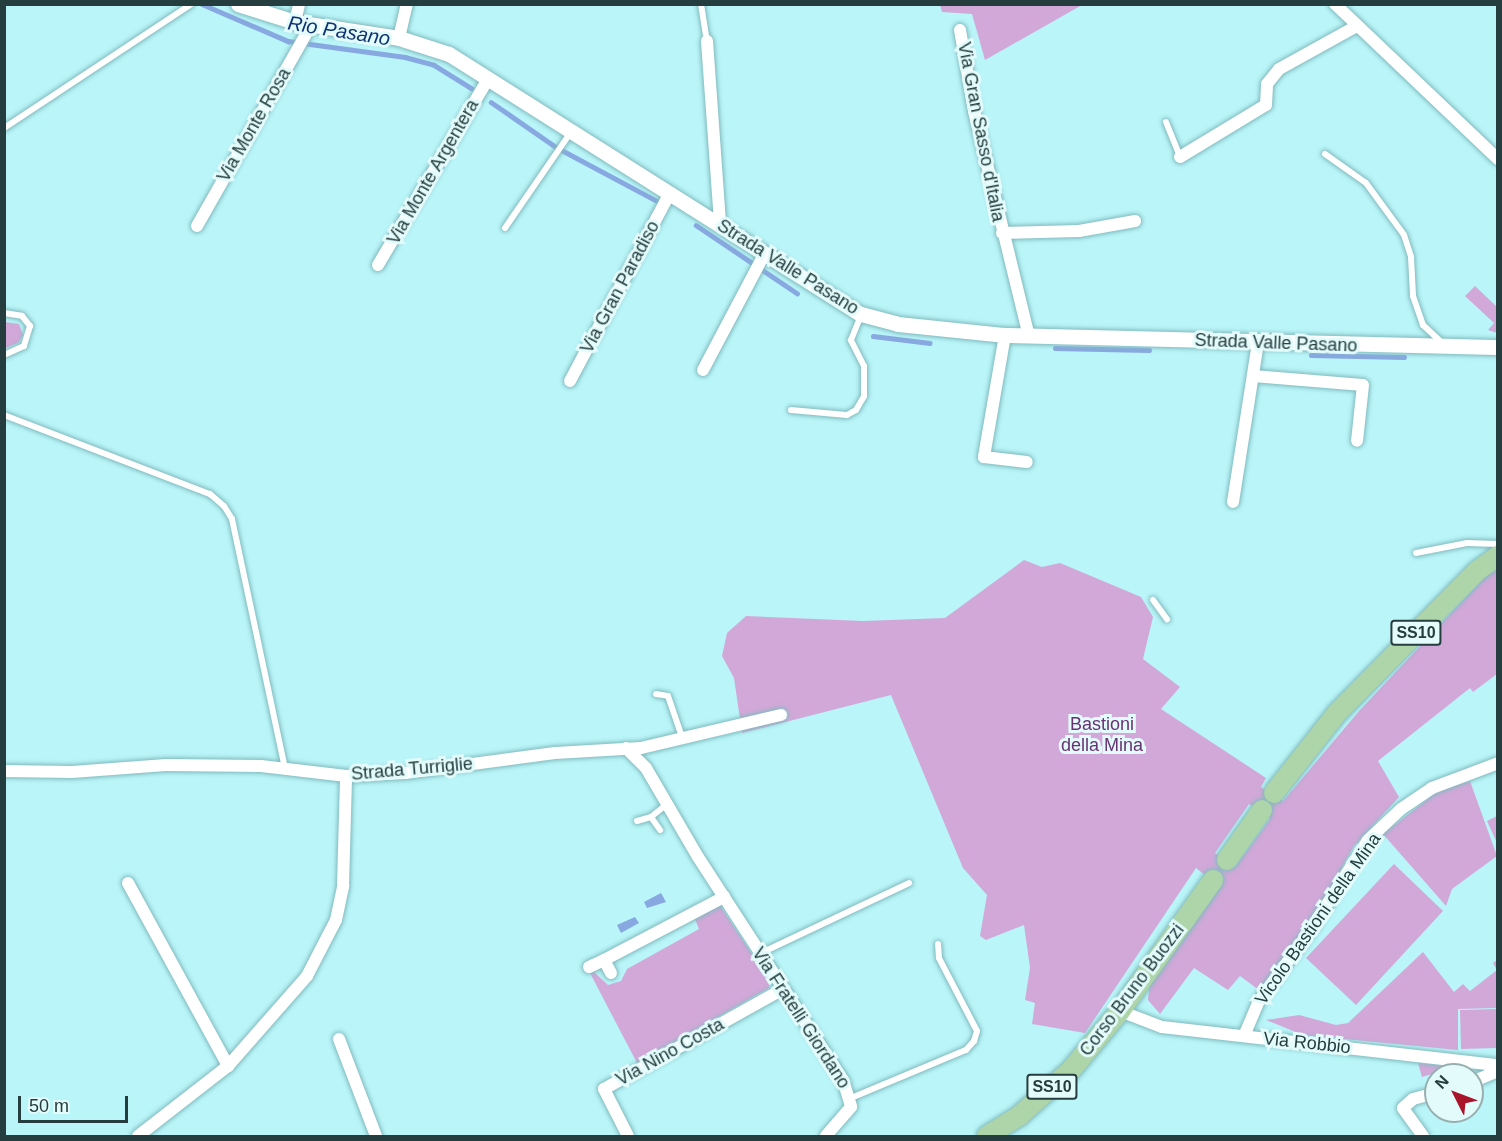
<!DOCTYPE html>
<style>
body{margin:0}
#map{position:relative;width:1502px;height:1141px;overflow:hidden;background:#b9f5f9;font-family:Helvetica,sans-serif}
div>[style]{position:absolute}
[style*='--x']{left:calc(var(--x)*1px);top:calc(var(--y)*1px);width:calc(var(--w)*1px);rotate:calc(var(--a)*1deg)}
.green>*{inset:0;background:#d2a8d9}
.water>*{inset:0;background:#88a8e1}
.stream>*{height:4.5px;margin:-2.25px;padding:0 2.25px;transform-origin:2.25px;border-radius:2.25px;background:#88a8e1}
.roads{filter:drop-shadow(0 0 2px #81babe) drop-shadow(0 0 2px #81babe)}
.service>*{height:6px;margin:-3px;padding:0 3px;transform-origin:3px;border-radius:3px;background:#fff}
.minor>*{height:12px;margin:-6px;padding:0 6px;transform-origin:6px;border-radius:6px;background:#fff}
.tertiary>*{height:15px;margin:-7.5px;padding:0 7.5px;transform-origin:7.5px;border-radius:7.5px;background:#fff}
.primary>*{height:20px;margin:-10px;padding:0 10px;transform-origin:10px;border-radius:10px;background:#aed4a9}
span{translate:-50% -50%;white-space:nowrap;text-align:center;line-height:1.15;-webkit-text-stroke:6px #e4fbfc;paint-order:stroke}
.shield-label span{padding:2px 4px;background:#e4fbfc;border:2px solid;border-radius:4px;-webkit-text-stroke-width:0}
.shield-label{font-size:16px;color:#253d3f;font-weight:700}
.street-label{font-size:18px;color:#253d3f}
.park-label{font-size:18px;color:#693273}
.water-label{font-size:20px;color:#0e3273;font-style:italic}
.frame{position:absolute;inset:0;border:6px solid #253d3f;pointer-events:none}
.north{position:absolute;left:1424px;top:1063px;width:60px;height:60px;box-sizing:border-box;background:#e4fbfc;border:2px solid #98afb0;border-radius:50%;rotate:312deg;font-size:16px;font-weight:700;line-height:24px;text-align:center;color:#253d3f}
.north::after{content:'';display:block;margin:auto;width:21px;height:27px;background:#aa142b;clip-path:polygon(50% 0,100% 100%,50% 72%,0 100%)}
.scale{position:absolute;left:18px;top:1096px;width:110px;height:27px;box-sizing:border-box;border:3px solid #253d3f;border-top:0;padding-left:8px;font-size:18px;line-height:21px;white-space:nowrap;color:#253d3f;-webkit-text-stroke:4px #e4fbfc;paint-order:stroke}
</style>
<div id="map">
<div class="green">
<i style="clip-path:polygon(940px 5px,940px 4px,1082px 5px,985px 60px,972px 14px,942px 12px)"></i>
<i style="clip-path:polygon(1475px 286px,1496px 306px,1497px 333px,1488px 330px,1494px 323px,1465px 296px)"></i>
<i style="clip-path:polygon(5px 322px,19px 324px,23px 335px,18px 343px,5px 348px)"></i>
<i style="clip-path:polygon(evenodd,1024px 560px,1042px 567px,1060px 563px,1141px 597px,1153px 617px,1143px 659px,1180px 687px,1161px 709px,1266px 778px,1261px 787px,1283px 801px,1360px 710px,1485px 577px,1497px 569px,1497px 674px,1473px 692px,1470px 688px,1378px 761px,1399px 797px,1354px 846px,1317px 912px,1259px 990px,1240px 976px,1228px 990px,1194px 968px,1160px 1014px,1148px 1000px,1150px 981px,1220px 887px,1196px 868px,1085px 1033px,1032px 1024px,1035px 1003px,1025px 1000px,1030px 968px,1024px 925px,986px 940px,980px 936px,987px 895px,963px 868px,891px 695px,742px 733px,734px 678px,722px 656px,727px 633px,746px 616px,863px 621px,945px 618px,1024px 560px,1249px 804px,1270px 819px,1235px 867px,1215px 853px,1249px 804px)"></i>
<i style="clip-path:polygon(1470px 781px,1497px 856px,1452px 889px,1446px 906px,1383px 834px,1438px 791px)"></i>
<i style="clip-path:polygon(1497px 816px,1497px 843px,1487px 821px)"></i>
<i style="clip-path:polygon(1394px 864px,1443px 911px,1356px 1005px,1306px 958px)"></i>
<i style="clip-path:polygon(719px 904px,770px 981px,769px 988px,637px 1063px,590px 973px,594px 972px,608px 985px,621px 981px,627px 969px,699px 929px,694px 917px)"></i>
<i style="clip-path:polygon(1423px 952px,1454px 992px,1463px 984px,1470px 991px,1497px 970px,1493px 963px,1497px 960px,1497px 1008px,1458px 1009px,1458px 1050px,1303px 1035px,1266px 1020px,1299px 1015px,1336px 1025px,1348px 1023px)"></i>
<i style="clip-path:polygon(1497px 1009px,1497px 1048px,1461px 1049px,1460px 1010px)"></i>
<i style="clip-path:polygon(1418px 1063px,1455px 1067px,1422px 1077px)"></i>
</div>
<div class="water">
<i style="clip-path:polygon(661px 893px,666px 902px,647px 908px,644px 902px)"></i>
<i style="clip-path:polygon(635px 917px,639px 923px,621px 933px,617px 925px)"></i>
</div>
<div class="stream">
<i style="--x:202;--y:4;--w:94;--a:23.3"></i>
<i style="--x:288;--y:41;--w:118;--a:7.8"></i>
<i style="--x:405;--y:57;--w:30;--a:15"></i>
<i style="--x:434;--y:65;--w:44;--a:31.9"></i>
<i style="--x:491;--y:102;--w:79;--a:34.7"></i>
<i style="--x:556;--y:147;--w:115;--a:28.1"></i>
<i style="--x:696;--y:225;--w:122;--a:34"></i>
<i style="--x:873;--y:336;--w:57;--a:7"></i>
<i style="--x:1055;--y:348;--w:94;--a:1.2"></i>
<i style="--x:1311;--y:355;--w:93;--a:1.2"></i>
</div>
<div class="roads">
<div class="service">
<i style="--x:701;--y:4;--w:37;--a:81"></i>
<i style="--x:1166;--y:122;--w:38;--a:68"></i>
<i style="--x:4;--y:128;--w:224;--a:-33.5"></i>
<i style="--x:1325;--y:154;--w:50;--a:35.3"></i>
<i style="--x:1366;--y:183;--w:64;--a:53.8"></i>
<i style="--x:1404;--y:235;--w:23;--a:72"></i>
<i style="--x:1411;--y:257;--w:39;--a:87"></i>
<i style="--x:1413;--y:296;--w:31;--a:71"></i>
<i style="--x:1423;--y:325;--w:26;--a:43"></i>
<i style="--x:505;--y:228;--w:116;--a:-55.5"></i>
<i style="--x:4;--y:313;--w:18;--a:9"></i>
<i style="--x:22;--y:316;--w:13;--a:51"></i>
<i style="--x:30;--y:326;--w:21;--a:107"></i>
<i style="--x:24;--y:346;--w:22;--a:156"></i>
<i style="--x:791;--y:410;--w:56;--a:5.1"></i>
<i style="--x:847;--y:415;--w:10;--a:-29"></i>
<i style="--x:856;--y:410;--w:16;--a:-60"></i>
<i style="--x:864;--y:396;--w:30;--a:-90"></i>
<i style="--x:864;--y:366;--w:29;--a:-117"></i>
<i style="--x:851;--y:340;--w:27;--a:-68"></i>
<i style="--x:4;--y:415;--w:221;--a:21"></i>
<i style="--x:210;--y:494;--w:18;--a:41"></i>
<i style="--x:224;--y:506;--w:15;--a:58"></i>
<i style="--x:232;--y:519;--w:256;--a:78"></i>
<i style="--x:1416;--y:553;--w:52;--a:-11.1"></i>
<i style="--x:1467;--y:543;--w:31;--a:2"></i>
<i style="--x:1153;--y:600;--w:24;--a:54"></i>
<i style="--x:656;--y:694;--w:12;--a:9"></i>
<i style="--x:668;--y:696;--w:43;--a:71.1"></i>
<i style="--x:651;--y:817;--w:16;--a:55"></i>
<i style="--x:637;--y:821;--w:15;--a:-16"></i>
<i style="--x:651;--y:817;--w:21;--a:-39"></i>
<i style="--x:759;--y:954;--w:166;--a:-25.3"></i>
<i style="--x:851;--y:1098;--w:125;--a:-22.7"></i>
<i style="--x:966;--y:1050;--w:12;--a:-48"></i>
<i style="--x:974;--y:1041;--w:10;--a:-73"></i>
<i style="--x:977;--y:1031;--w:82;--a:-117.5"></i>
<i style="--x:939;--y:958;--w:14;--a:-94"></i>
</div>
<div class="minor">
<i style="--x:1335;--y:4;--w:225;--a:43.6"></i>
<i style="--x:295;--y:22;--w:18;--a:-77"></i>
<i style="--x:960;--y:30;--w:82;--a:80.2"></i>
<i style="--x:974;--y:111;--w:232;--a:76.3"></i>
<i style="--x:399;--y:38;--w:35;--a:-77"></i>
<i style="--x:707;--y:41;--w:182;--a:85.9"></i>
<i style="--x:1180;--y:157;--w:100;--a:-31.2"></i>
<i style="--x:1266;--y:105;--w:21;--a:-87"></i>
<i style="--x:1267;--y:84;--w:19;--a:-51"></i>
<i style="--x:1279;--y:69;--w:89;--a:-28.9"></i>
<i style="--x:197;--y:226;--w:231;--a:-60.4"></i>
<i style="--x:1002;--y:233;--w:77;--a:-1.5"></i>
<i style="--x:1079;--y:231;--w:57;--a:-10.1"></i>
<i style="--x:378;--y:265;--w:216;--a:-59.4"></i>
<i style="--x:1005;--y:335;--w:124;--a:99.8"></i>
<i style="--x:984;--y:457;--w:43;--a:6.6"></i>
<i style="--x:703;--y:370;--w:132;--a:-62.1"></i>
<i style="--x:1253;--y:376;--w:110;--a:4.7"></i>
<i style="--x:1363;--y:385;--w:56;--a:96.1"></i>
<i style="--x:570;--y:381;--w:213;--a:-62"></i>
<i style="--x:1233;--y:502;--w:161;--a:-81.1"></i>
<i style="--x:626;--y:748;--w:28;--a:45"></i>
<i style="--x:646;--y:768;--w:103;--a:59.7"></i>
<i style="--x:698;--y:857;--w:266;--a:57"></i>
<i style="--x:843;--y:1080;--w:28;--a:73"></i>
<i style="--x:851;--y:1107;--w:38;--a:131"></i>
<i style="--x:4;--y:771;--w:68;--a:0.8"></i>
<i style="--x:72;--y:772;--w:94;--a:-4.3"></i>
<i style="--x:166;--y:765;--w:95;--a:0.6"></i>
<i style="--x:261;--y:766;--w:86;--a:6.7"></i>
<i style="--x:346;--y:776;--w:59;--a:-2.9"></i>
<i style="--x:405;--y:773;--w:151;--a:-7.6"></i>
<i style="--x:555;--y:753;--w:86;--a:-3.3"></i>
<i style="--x:641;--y:748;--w:144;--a:-13.3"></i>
<i style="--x:128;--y:883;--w:209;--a:61.3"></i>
<i style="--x:589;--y:967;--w:17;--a:-25"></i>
<i style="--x:611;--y:973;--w:15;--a:-118"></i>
<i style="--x:604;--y:960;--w:136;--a:-27.7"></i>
<i style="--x:1120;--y:1011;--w:45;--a:20.9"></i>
<i style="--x:1162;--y:1027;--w:338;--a:6.5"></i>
<i style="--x:1244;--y:1036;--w:38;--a:-67"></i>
<i style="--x:1259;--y:1001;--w:90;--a:-54"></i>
<i style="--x:1312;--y:928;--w:104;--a:-57.5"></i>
<i style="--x:1368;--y:840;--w:45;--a:-43.2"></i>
<i style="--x:1401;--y:809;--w:37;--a:-34"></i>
<i style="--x:1432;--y:788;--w:71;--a:-20.7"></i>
<i style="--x:339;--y:1039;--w:104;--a:69.1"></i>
<i style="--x:1472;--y:1082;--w:28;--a:-23"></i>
<i style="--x:138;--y:1136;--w:114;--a:-37.9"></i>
<i style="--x:228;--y:1066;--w:120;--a:-48.7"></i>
<i style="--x:307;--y:976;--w:63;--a:-62.6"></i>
<i style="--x:336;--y:920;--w:35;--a:-78"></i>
<i style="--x:343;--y:886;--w:110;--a:-88.4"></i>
<i style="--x:628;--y:1136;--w:53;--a:-117.1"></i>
<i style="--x:604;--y:1089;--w:205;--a:-29.2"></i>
<i style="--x:1423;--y:1136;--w:34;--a:-126"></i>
<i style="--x:1403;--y:1108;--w:13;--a:-42"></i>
<i style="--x:1413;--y:1099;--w:24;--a:-15"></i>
</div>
<div class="tertiary">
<i style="--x:238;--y:4;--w:60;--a:17.5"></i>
<i style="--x:295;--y:22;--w:105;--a:8.7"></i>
<i style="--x:399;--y:38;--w:52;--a:17.7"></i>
<i style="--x:449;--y:54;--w:487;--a:32.3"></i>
<i style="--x:861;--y:314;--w:38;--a:15"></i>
<i style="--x:898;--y:324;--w:108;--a:5.9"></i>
<i style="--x:1005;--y:335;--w:493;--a:1.4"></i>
</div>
<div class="primary">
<i style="--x:1274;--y:793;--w:102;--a:-51.8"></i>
<i style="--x:1337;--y:713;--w:199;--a:-45.4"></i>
<i style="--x:1477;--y:571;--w:26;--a:-36"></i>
<i style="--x:1227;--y:860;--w:61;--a:-55"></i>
<i style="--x:987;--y:1136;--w:38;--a:-32"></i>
<i style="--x:1019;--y:1116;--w:69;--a:-41.5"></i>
<i style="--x:1071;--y:1070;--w:77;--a:-50.3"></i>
<i style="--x:1120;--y:1011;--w:161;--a:-54.6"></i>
</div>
</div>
<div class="shield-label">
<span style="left:1416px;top:633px">SS10</span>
<span style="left:1052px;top:1087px">SS10</span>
</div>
<div class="street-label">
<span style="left:254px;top:125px;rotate:-60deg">Via Monte Rosa</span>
<span style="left:981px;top:132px;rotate:79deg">Via Gran Sasso d'Italia</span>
<span style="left:433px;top:172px;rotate:-60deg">Via Monte Argentera</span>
<span style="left:788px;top:267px;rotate:32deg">Strada Valle Pasano</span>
<span style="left:620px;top:287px;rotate:-62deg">Via Gran Paradiso</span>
<span style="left:1276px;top:343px;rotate:2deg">Strada Valle Pasano</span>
<span style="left:412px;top:769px;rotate:-5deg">Strada Turriglie</span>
<span style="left:1318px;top:919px;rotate:-55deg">Vicolo Bastioni della Mina</span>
<span style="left:1132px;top:990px;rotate:-53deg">Corso Bruno Buozzi</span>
<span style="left:801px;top:1018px;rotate:57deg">Via Fratelli Giordano</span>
<span style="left:1307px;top:1043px;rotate:6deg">Via Robbio</span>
<span style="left:670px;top:1052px;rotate:-29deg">Via Nino Costa</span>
</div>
<div class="park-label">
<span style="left:1102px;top:735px">Bastioni<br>della Mina</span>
</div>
<div class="water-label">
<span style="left:339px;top:31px;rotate:9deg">Rio Pasano</span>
</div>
<div class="frame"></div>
<div class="north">N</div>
<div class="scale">50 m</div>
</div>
